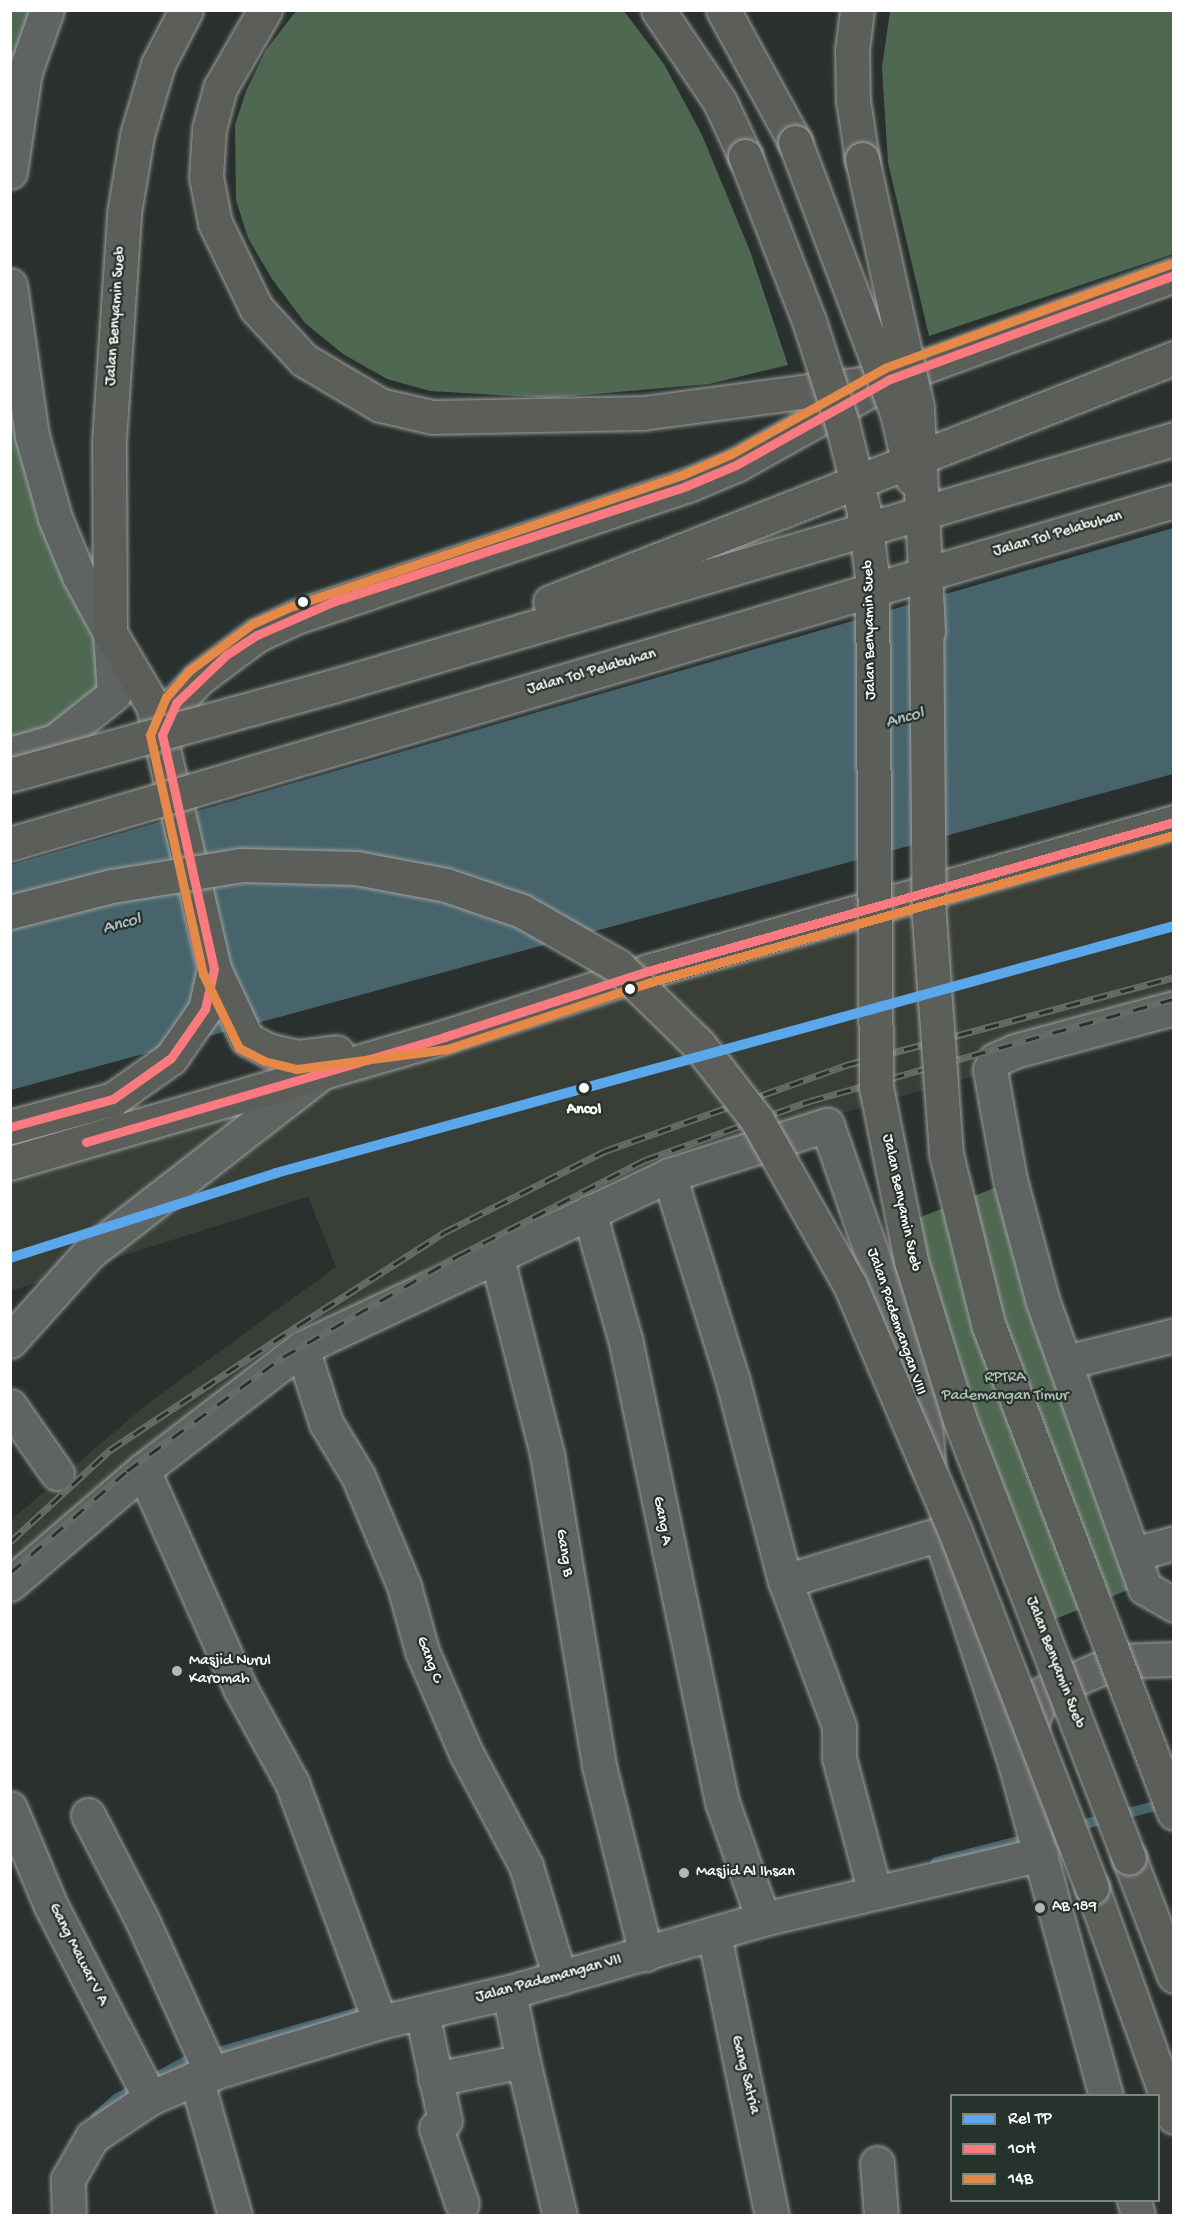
<!DOCTYPE html>
<style>
body{margin:0}
#map{position:relative;width:1184px;height:2226px;overflow:hidden;background:#29302d;font-family:"Gochi Hand",sans-serif}
div>[style]{position:absolute}
[style*='--x']{left:calc(var(--x)*1px);top:calc(var(--y)*1px);width:calc(var(--w)*1px);rotate:calc(var(--a)*1deg)}
.built>*{inset:0;background:#393f37}
.green>*{inset:0;background:#4e6852}
.water>*{inset:0;background:#47636b}
.stream>*{height:10px;margin:-5px;padding:0 5px;transform-origin:5px;border-radius:5px;background:#47636b}
.roads{filter:drop-shadow(0 0 2px #9fa2a0) drop-shadow(0 0 2px #9fa2a0)}
.minor>*{height:33px;margin:-16.5px;padding:0 16.5px;transform-origin:16.5px;border-radius:16.5px;background:#5f6362}
.tertiary>*{height:33px;margin:-16.5px;padding:0 16.5px;transform-origin:16.5px;border-radius:16.5px;background:#5f6362}
.secondary>*{height:33px;margin:-16.5px;padding:0 16.5px;transform-origin:16.5px;border-radius:16.5px;background:#5f6362}
.primary>*{height:33px;margin:-16.5px;padding:0 16.5px;transform-origin:16.5px;border-radius:16.5px;background:#5c5e59}
.trunk>*{height:33px;margin:-16.5px;padding:0 16.5px;transform-origin:16.5px;border-radius:16.5px;background:#5c5e59}
.motorway>*{height:33px;margin:-16.5px;padding:0 16.5px;transform-origin:16.5px;border-radius:16.5px;background:#5c5e59}
.rail>*{height:7px;margin-top:-3.5px;transform-origin:0;background:repeating-linear-gradient(90deg,#26332d 0 14px,#686c69 0 28px);box-sizing:border-box;border-block:2px solid #686c69}
.bridges{filter:drop-shadow(0 0 2px #9fa2a0) drop-shadow(0 0 2px #9fa2a0)}
.primary-bridge>*{height:33px;margin:-16.5px;padding:0 16.5px;transform-origin:16.5px;border-radius:16.5px;background:#5c5e59}
.motorway-bridge>*{height:33px;margin:-16.5px;padding:0 16.5px;transform-origin:16.5px;border-radius:16.5px;background:#5c5e59}
.bus-1>*{height:9px;margin:-4.5px;padding:0 4.5px;transform-origin:4.5px;border-radius:4.5px;background:#fa7a7f}
.bus-2>*{height:9px;margin:-4.5px;padding:0 4.5px;transform-origin:4.5px;border-radius:4.5px;background:#e68948}
.rail-1>*{height:10px;margin:-5px;padding:0 5px;transform-origin:5px;border-radius:5px;background:#5aa8eb}
.dots>*{width:16px;height:16px;translate:-50% -50%;box-sizing:border-box;border:3px solid #26332d;border-radius:50%}
span{translate:-50% -50%;white-space:nowrap;text-align:center;line-height:1.15;-webkit-text-stroke:4.5px #26332d;paint-order:stroke}
.street-label{font-size:16px;color:#fff}
.stop-label{font-size:16px;color:#fff;font-weight:700}
.park-label{font-size:16px;color:#b2bfb4}
.poi-label{font-size:16px;color:#fff}
.left{translate:0 -50%;text-align:left}
.water-label{font-size:18px;color:#aebbbf;font-style:italic}
.frame{position:absolute;inset:0;border:12px solid #fff;pointer-events:none}
.legend{position:absolute;left:950px;top:2094px;width:210px;height:108px;box-sizing:border-box;background:#26332d;border:2px solid #7d8581;margin:0;padding:8px 10px;list-style:none;font-size:18px;color:#fff}
.legend li{display:flex;align-items:center;gap:12px;height:30px}
.legend b{width:30px;border:2px solid #7d8581}
</style>
<div id="map">
<div class="built">
<i style="clip-path:polygon(1173px 823px,1173px 1021px,741px 1141px,460px 1270px,146px 1462px,11px 1585px,11px 1520px,146px 1405px,336px 1267px,308px 1197px,11px 1291px,11px 1161px)"></i>
</div>
<div class="green">
<i style="clip-path:polygon(11px 11px,47px 11px,11px 172px)"></i>
<i style="clip-path:polygon(296px 11px,624px 11px,664px 64px,702px 135px,750px 251px,788px 365px,709px 384px,549px 398px,430px 391px,387px 379px,343px 354px,305px 323px,272px 279px,248px 238px,236px 200px,235px 125px,246px 91px,266px 50px)"></i>
<i style="clip-path:polygon(890px 11px,1173px 11px,1173px 254px,929px 336px,888px 163px,882px 68px)"></i>
<i style="clip-path:polygon(10px 285px,114px 694px,10px 754px)"></i>
<i style="clip-path:polygon(1007px 1183px,1138px 1586px,1030px 1629px,893px 1228px)"></i>
</div>
<div class="water">
<i style="clip-path:polygon(1173px 528px,1173px 774px,11px 1090px,11px 865px)"></i>
</div>
<div class="stream">
<i style="--x:936;--y:1862;--w:238;--a:-14.3"></i>
<i style="--x:96;--y:2117;--w:27;--a:-42"></i>
<i style="--x:116;--y:2099;--w:80;--a:-28.5"></i>
<i style="--x:186;--y:2061;--w:184;--a:-15.8"></i>
</div>
<div class="roads">
<div class="minor">
<i style="--x:1174;--y:1008;--w:165;--a:164.9"></i>
<i style="--x:1015;--y:1051;--w:22;--a:156"></i>
<i style="--x:995;--y:1060;--w:11;--a:117"></i>
<i style="--x:990;--y:1070;--w:112;--a:79.7"></i>
<i style="--x:1010;--y:1180;--w:126;--a:74.9"></i>
<i style="--x:1043;--y:1302;--w:304;--a:70.4"></i>
<i style="--x:1145;--y:1588;--w:34;--a:30"></i>
<i style="--x:669;--y:1175;--w:213;--a:72.8"></i>
<i style="--x:732;--y:1378;--w:210;--a:75.4"></i>
<i style="--x:785;--y:1581;--w:155;--a:69.6"></i>
<i style="--x:839;--y:1726;--w:32;--a:90"></i>
<i style="--x:839;--y:1758;--w:137;--a:75.1"></i>
<i style="--x:589;--y:1212;--w:136;--a:74.2"></i>
<i style="--x:626;--y:1343;--w:469;--a:78.2"></i>
<i style="--x:722;--y:1802;--w:124;--a:70.7"></i>
<i style="--x:497;--y:1258;--w:202;--a:75.7"></i>
<i style="--x:547;--y:1454;--w:316;--a:80.5"></i>
<i style="--x:599;--y:1766;--w:194;--a:76"></i>
<i style="--x:302;--y:1348;--w:79;--a:72.3"></i>
<i style="--x:326;--y:1423;--w:62;--a:58.9"></i>
<i style="--x:358;--y:1476;--w:119;--a:67.3"></i>
<i style="--x:404;--y:1586;--w:67;--a:74.5"></i>
<i style="--x:422;--y:1651;--w:111;--a:66.7"></i>
<i style="--x:466;--y:1753;--w:128;--a:62"></i>
<i style="--x:526;--y:1866;--w:117;--a:73.1"></i>
<i style="--x:1066;--y:1362;--w:111;--a:-14"></i>
<i style="--x:10;--y:1406;--w:82;--a:55"></i>
<i style="--x:143;--y:1470;--w:241;--a:66"></i>
<i style="--x:241;--y:1690;--w:106;--a:61.3"></i>
<i style="--x:292;--y:1783;--w:255;--a:69.8"></i>
<i style="--x:941;--y:1537;--w:239;--a:71.9"></i>
<i style="--x:1134;--y:1554;--w:41;--a:-15.4"></i>
<i style="--x:785;--y:1581;--w:162;--a:-16.9"></i>
<i style="--x:10;--y:1584;--w:175;--a:-40.6"></i>
<i style="--x:143;--y:1470;--w:200;--a:-37.5"></i>
<i style="--x:302;--y:1348;--w:406;--a:-25.2"></i>
<i style="--x:669;--y:1175;--w:166;--a:-17.6"></i>
<i style="--x:827;--y:1125;--w:294;--a:70.8"></i>
<i style="--x:924;--y:1403;--w:61;--a:86.2"></i>
<i style="--x:10;--y:1808;--w:106;--a:67.3"></i>
<i style="--x:51;--y:1906;--w:216;--a:62.7"></i>
<i style="--x:88;--y:1815;--w:118;--a:62.8"></i>
<i style="--x:142;--y:1920;--w:169;--a:65.6"></i>
<i style="--x:714;--y:1934;--w:288;--a:78.4"></i>
<i style="--x:422;--y:2013;--w:110;--a:78"></i>
<i style="--x:445;--y:2121;--w:11;--a:142"></i>
<i style="--x:436;--y:2128;--w:80;--a:71.1"></i>
<i style="--x:523;--y:2061;--w:159;--a:76.6"></i>
<i style="--x:196;--y:2078;--w:143;--a:74.2"></i>
<i style="--x:435;--y:2079;--w:90;--a:-11.6"></i>
<i style="--x:523;--y:2061;--w:70;--a:-101.5"></i>
<i style="--x:877;--y:2163;--w:53;--a:85.7"></i>
<i style="--x:69;--y:2216;--w:37;--a:-92"></i>
<i style="--x:68;--y:2179;--w:48;--a:-60.3"></i>
<i style="--x:92;--y:2137;--w:70;--a:-33.9"></i>
<i style="--x:150;--y:2098;--w:50;--a:-23.5"></i>
<i style="--x:196;--y:2078;--w:192;--a:-16.9"></i>
<i style="--x:380;--y:2022;--w:132;--a:-13.1"></i>
<i style="--x:509;--y:1992;--w:264;--a:-16"></i>
<i style="--x:763;--y:1919;--w:286;--a:-13.1"></i>
</div>
<div class="tertiary">
<i style="--x:10;--y:172;--w:101;--a:-81.5"></i>
<i style="--x:25;--y:72;--w:66;--a:-70.5"></i>
<i style="--x:10;--y:285;--w:153;--a:81.7"></i>
<i style="--x:32;--y:436;--w:85;--a:74.3"></i>
<i style="--x:55;--y:518;--w:63;--a:67.5"></i>
<i style="--x:79;--y:576;--w:65;--a:61.5"></i>
<i style="--x:10;--y:1341;--w:118;--a:-48.1"></i>
<i style="--x:89;--y:1253;--w:292;--a:-37.8"></i>
</div>
<div class="secondary">
<i style="--x:10;--y:754;--w:47;--a:-16.1"></i>
<i style="--x:55;--y:741;--w:75;--a:-38.5"></i>
<i style="--x:114;--y:694;--w:61;--a:-93.8"></i>
<i style="--x:1106;--y:2096;--w:344;--a:-105.3"></i>
<i style="--x:1015;--y:1764;--w:76;--a:-68.5"></i>
<i style="--x:1043;--y:1693;--w:81;--a:-23.4"></i>
<i style="--x:1117;--y:1661;--w:57;--a:-2"></i>
<i style="--x:1134;--y:2200;--w:16;--a:76"></i>
</div>
<div class="primary">
<i style="--x:265;--y:10;--w:90;--a:120"></i>
<i style="--x:220;--y:88;--w:42;--a:105"></i>
<i style="--x:209;--y:129;--w:48;--a:93.6"></i>
<i style="--x:206;--y:177;--w:47;--a:78.9"></i>
<i style="--x:215;--y:223;--w:94;--a:64.2"></i>
<i style="--x:256;--y:308;--w:71;--a:47.3"></i>
<i style="--x:304;--y:360;--w:88;--a:30.6"></i>
<i style="--x:380;--y:405;--w:53;--a:13"></i>
<i style="--x:432;--y:417;--w:211;--a:-1.1"></i>
<i style="--x:643;--y:413;--w:219;--a:-7.6"></i>
<i style="--x:658;--y:10;--w:111;--a:56"></i>
<i style="--x:720;--y:102;--w:60;--a:65.2"></i>
<i style="--x:723;--y:10;--w:150;--a:61.4"></i>
<i style="--x:110;--y:633;--w:192;--a:-90.3"></i>
<i style="--x:109;--y:441;--w:228;--a:-86.2"></i>
<i style="--x:124;--y:213;--w:79;--a:-80.5"></i>
<i style="--x:137;--y:135;--w:74;--a:-73.5"></i>
<i style="--x:158;--y:64;--w:61;--a:-62.6"></i>
<i style="--x:1129;--y:1858;--w:126;--a:69.1"></i>
</div>
<div class="trunk">
<i style="--x:110;--y:633;--w:85;--a:59.5"></i>
<i style="--x:153;--y:706;--w:270;--a:76.9"></i>
<i style="--x:214;--y:969;--w:77;--a:64.8"></i>
<i style="--x:247;--y:1039;--w:24;--a:28"></i>
<i style="--x:268;--y:1050;--w:31;--a:13"></i>
<i style="--x:298;--y:1057;--w:39;--a:-7"></i>
<i style="--x:162;--y:735;--w:35;--a:-66"></i>
<i style="--x:176;--y:703;--w:33;--a:-47"></i>
<i style="--x:198;--y:679;--w:74;--a:-36.7"></i>
<i style="--x:257;--y:635;--w:43;--a:-24.8"></i>
<i style="--x:296;--y:617;--w:411;--a:-18.6"></i>
<i style="--x:686;--y:486;--w:54;--a:-22.8"></i>
<i style="--x:736;--y:465;--w:176;--a:-29.2"></i>
<i style="--x:890;--y:379;--w:302;--a:-20.1"></i>
<i style="--x:10;--y:1127;--w:107;--a:-15.2"></i>
<i style="--x:113;--y:1099;--w:71;--a:-35.3"></i>
<i style="--x:171;--y:1058;--w:60;--a:-55.2"></i>
<i style="--x:205;--y:1009;--w:41;--a:-77.3"></i>
<i style="--x:10;--y:1163;--w:452;--a:-16.2"></i>
<i style="--x:444;--y:1037;--w:214;--a:-17.9"></i>
<i style="--x:648;--y:971;--w:547;--a:-15.82"></i>
</div>
<div class="motorway">
<i style="--x:857;--y:10;--w:39;--a:97"></i>
<i style="--x:852;--y:49;--w:51;--a:88.9"></i>
<i style="--x:853;--y:100;--w:60;--a:81.3"></i>
<i style="--x:1092;--y:1888;--w:243;--a:70.3"></i>
</div>
</div>
<div class="rail">
<i style="--x:10;--y:1542;--w:136;--a:-42.6"></i>
<i style="--x:110;--y:1450;--w:227;--a:-33.5"></i>
<i style="--x:299;--y:1325;--w:173;--a:-32.5"></i>
<i style="--x:445;--y:1232;--w:179;--a:-26.9"></i>
<i style="--x:605;--y:1151;--w:260;--a:-19.6"></i>
<i style="--x:850;--y:1064;--w:335;--a:-15"></i>
<i style="--x:10;--y:1573;--w:155;--a:-41.1"></i>
<i style="--x:127;--y:1471;--w:193;--a:-36.2"></i>
<i style="--x:283;--y:1357;--w:202;--a:-30"></i>
<i style="--x:458;--y:1256;--w:210;--a:-27.2"></i>
<i style="--x:645;--y:1160;--w:175;--a:-19.7"></i>
<i style="--x:810;--y:1101;--w:378;--a:-15.7"></i>
</div>
<div class="bridges">
<div class="primary-bridge">
<i style="--x:795;--y:142;--w:290;--a:69.4"></i>
<i style="--x:897;--y:413;--w:67;--a:77"></i>
<i style="--x:745;--y:156;--w:177;--a:68.8"></i>
<i style="--x:809;--y:321;--w:107;--a:72.1"></i>
<i style="--x:842;--y:423;--w:92;--a:76.1"></i>
<i style="--x:864;--y:512;--w:65;--a:83"></i>
<i style="--x:872;--y:577;--w:510;--a:89.55"></i>
<i style="--x:876;--y:1087;--w:177;--a:78.6"></i>
<i style="--x:911;--y:1261;--w:166;--a:72.9"></i>
<i style="--x:960;--y:1420;--w:469;--a:68.9"></i>
<i style="--x:926;--y:603;--w:314;--a:89.5"></i>
<i style="--x:929;--y:917;--w:238;--a:85.9"></i>
<i style="--x:946;--y:1154;--w:175;--a:76.1"></i>
<i style="--x:988;--y:1324;--w:523;--a:69.17"></i>
</div>
<div class="motorway-bridge">
<i style="--x:862;--y:159;--w:254;--a:77.5"></i>
<i style="--x:917;--y:407;--w:225;--a:87.2"></i>
<i style="--x:550;--y:602;--w:670;--a:-21.36"></i>
<i style="--x:10;--y:775;--w:335;--a:-15.4"></i>
<i style="--x:333;--y:686;--w:877;--a:-16.37"></i>
<i style="--x:10;--y:844;--w:1213;--a:-16.42"></i>
<i style="--x:10;--y:912;--w:105;--a:-14.3"></i>
<i style="--x:112;--y:886;--w:132;--a:-9.2"></i>
<i style="--x:242;--y:865;--w:114;--a:1.5"></i>
<i style="--x:356;--y:868;--w:92;--a:10.7"></i>
<i style="--x:446;--y:885;--w:80;--a:18.9"></i>
<i style="--x:522;--y:911;--w:111;--a:29.8"></i>
<i style="--x:618;--y:966;--w:113;--a:44.3"></i>
<i style="--x:699;--y:1045;--w:95;--a:52.3"></i>
<i style="--x:757;--y:1120;--w:189;--a:60.6"></i>
<i style="--x:850;--y:1285;--w:267;--a:66.9"></i>
<i style="--x:955;--y:1531;--w:382;--a:69"></i>
</div>
</div>
<div class="bus-1">
<i style="--x:10;--y:1127;--w:107;--a:-15.2"></i>
<i style="--x:113;--y:1099;--w:71;--a:-35.3"></i>
<i style="--x:171;--y:1058;--w:60;--a:-55.2"></i>
<i style="--x:205;--y:1009;--w:41;--a:-77.3"></i>
<i style="--x:214;--y:969;--w:240;--a:-102.5"></i>
<i style="--x:162;--y:735;--w:35;--a:-66"></i>
<i style="--x:176;--y:703;--w:69;--a:-43.8"></i>
<i style="--x:226;--y:655;--w:37;--a:-33"></i>
<i style="--x:257;--y:635;--w:85;--a:-23.6"></i>
<i style="--x:335;--y:601;--w:369;--a:-18.1"></i>
<i style="--x:686;--y:486;--w:54;--a:-22.8"></i>
<i style="--x:736;--y:465;--w:176;--a:-29.2"></i>
<i style="--x:890;--y:379;--w:302;--a:-20.1"></i>
<i style="--x:86;--y:1142;--w:373;--a:-16.3"></i>
<i style="--x:444;--y:1037;--w:214;--a:-17.9"></i>
<i style="--x:648;--y:971;--w:547;--a:-15.82"></i>
</div>
<div class="bus-2">
<i style="--x:1170;--y:264;--w:303;--a:160"></i>
<i style="--x:885;--y:368;--w:176;--a:150.8"></i>
<i style="--x:731;--y:454;--w:53;--a:156.8"></i>
<i style="--x:682;--y:475;--w:411;--a:161.4"></i>
<i style="--x:292;--y:606;--w:44;--a:155.8"></i>
<i style="--x:252;--y:624;--w:79;--a:143.3"></i>
<i style="--x:189;--y:671;--w:35;--a:131"></i>
<i style="--x:166;--y:697;--w:41;--a:112.8"></i>
<i style="--x:150;--y:735;--w:245;--a:77.5"></i>
<i style="--x:203;--y:974;--w:82;--a:64.1"></i>
<i style="--x:239;--y:1048;--w:28;--a:27"></i>
<i style="--x:264;--y:1061;--w:33;--a:14"></i>
<i style="--x:296;--y:1069;--w:152;--a:-7.5"></i>
<i style="--x:447;--y:1049;--w:215;--a:-18.2"></i>
<i style="--x:651;--y:982;--w:543;--a:-15.7"></i>
</div>
<div class="rail-1">
<i style="--x:10;--y:1258;--w:279;--a:-17.7"></i>
<i style="--x:276;--y:1173;--w:931;--a:-15.38"></i>
</div>
<div class="dots">
<i style="left:303px;top:602px;background:#fff"></i>
<i style="left:630px;top:989px;background:#fff"></i>
<i style="left:584px;top:1088px;background:#fff"></i>
<i style="left:177px;top:1671px;background:#b4b7b6"></i>
<i style="left:684px;top:1873px;background:#b4b7b6"></i>
<i style="left:1040px;top:1908px;background:#b4b7b6"></i>
</div>
<div class="street-label">
<span style="left:117px;top:316px;rotate:-86deg">Jalan Benyamin Sueb</span>
<span style="left:1058px;top:535px;rotate:-16deg">Jalan Tol Pelabuhan</span>
<span style="left:871px;top:630px;rotate:-91deg">Jalan Benyamin Sueb</span>
<span style="left:592px;top:673px;rotate:-16deg">Jalan Tol Pelabuhan</span>
<span style="left:900px;top:1203px;rotate:78deg">Jalan Benyamin Sueb</span>
<span style="left:895px;top:1322px;rotate:71deg">Jalan Pademangan VIII</span>
<span style="left:661px;top:1521px;rotate:79deg">Gang A</span>
<span style="left:563px;top:1553px;rotate:81deg">Gang B</span>
<span style="left:428px;top:1660px;rotate:69deg">Gang C</span>
<span style="left:1054px;top:1663px;rotate:69deg">Jalan Benyamin Sueb</span>
<span style="left:77px;top:1955px;rotate:63deg">Gang Mawar V A</span>
<span style="left:549px;top:1980px;rotate:-15deg">Jalan Pademangan VII</span>
<span style="left:744px;top:2075px;rotate:76deg">Gang Satria</span>
</div>
<div class="stop-label">
<span style="left:584px;top:1111px">Ancol</span>
</div>
<div class="park-label">
<span style="left:1005px;top:1388px">RPTRA<br>Pademangan Timur</span>
</div>
<div class="poi-label">
<span class="left" style="left:189px;top:1671px">Masjid Nurul<br>Karomah</span>
<span class="left" style="left:696px;top:1873px">Masjid Al Ihsan</span>
<span class="left" style="left:1052px;top:1908px">AB 189</span>
</div>
<div class="water-label">
<span style="left:905px;top:719px;rotate:-15deg">Ancol</span>
<span style="left:122px;top:925px;rotate:-15deg">Ancol</span>
</div>
<div class="frame"></div>
<ul class="legend">
<li><b style="height:8px;background:#5aa8eb"></b>Rel TP</li>
<li><b style="height:8px;background:#fa7a7f"></b>10H</li>
<li><b style="height:8px;background:#e68948"></b>14B</li>
</ul>
</div>
